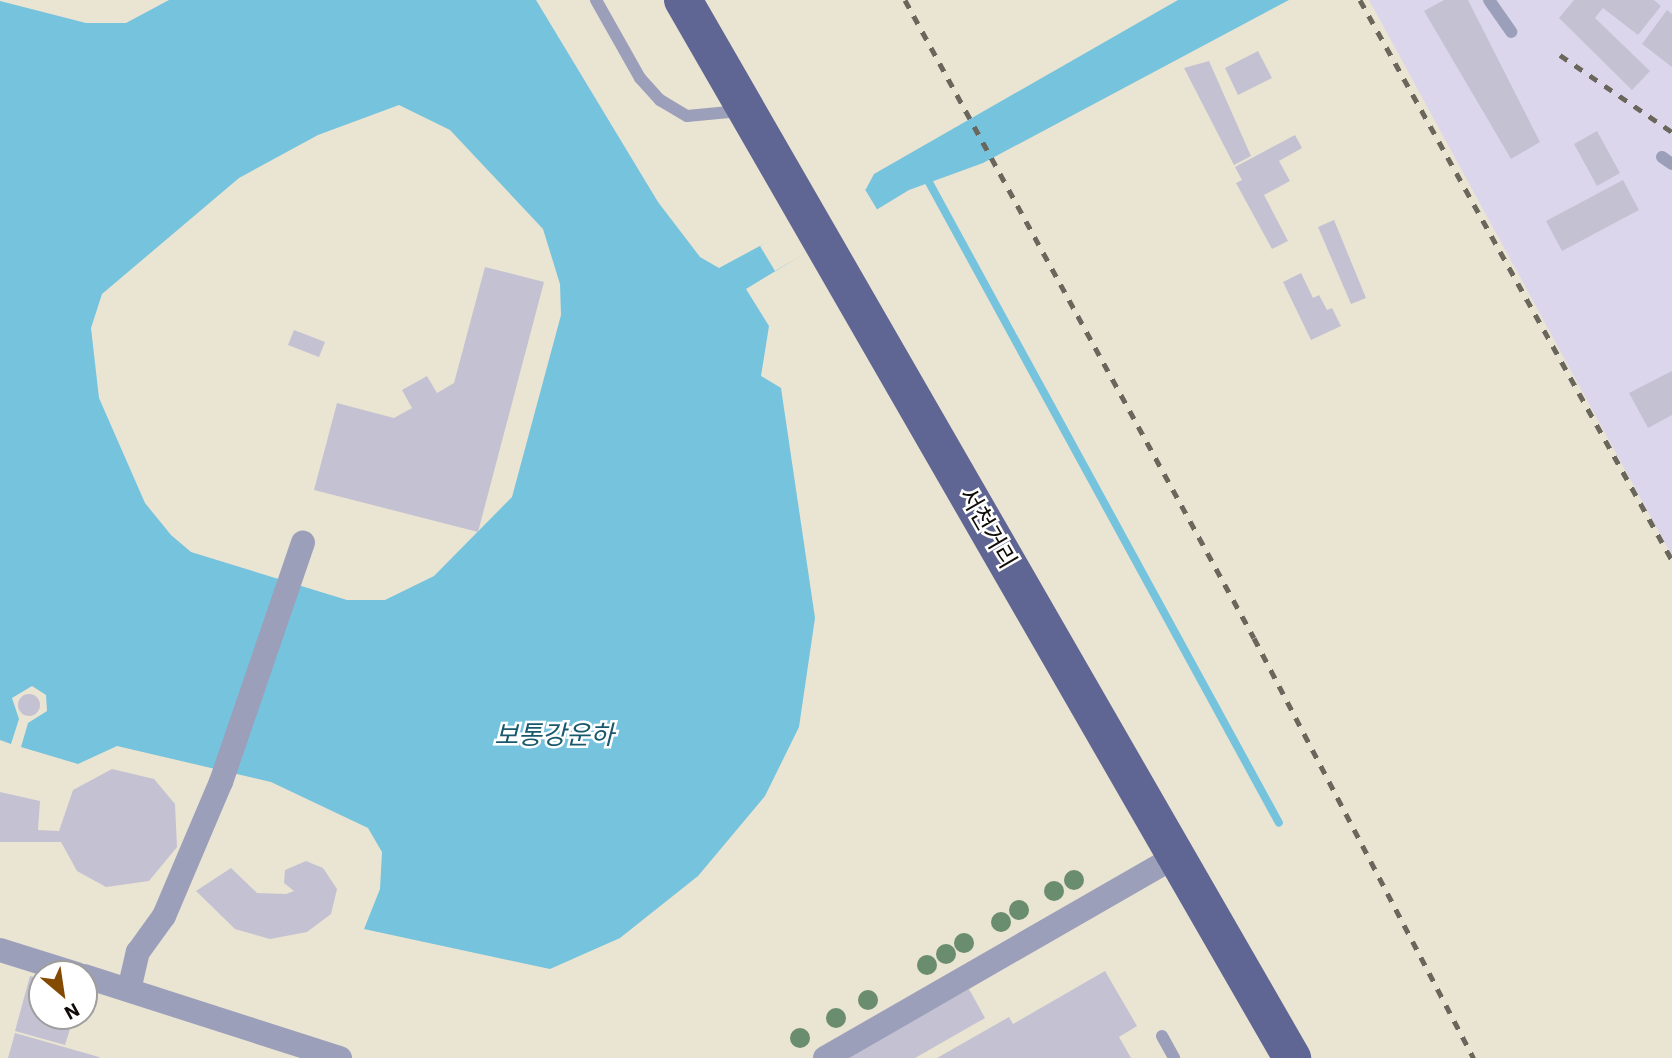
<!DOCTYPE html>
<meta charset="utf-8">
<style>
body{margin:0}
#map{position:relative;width:1672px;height:1058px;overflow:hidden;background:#eae4d3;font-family:"IBM Plex Sans","Noto Sans KR",sans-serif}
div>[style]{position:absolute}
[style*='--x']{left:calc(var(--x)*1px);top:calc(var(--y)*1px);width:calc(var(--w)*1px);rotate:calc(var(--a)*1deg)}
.industrial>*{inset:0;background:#dcd6ec}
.water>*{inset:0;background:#76c3dd}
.pier>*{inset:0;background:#eae4d3}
.stream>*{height:8px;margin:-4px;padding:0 4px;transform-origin:4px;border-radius:4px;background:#76c3dd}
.building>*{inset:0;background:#c4c2d2}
.round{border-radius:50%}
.service>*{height:12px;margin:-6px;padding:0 6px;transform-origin:6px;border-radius:6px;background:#9b9fba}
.minor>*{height:24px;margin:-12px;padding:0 12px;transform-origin:12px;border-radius:12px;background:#9b9fba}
.primary>*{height:38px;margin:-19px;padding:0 19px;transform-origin:19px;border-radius:19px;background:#606693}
.rail>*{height:5px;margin-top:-2.5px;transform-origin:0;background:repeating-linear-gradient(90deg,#6a665c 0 9px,transparent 0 18px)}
.trees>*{width:20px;height:20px;margin:-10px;border-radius:50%;background:#6a8d6f}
span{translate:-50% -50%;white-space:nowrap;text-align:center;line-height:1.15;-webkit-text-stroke:5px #fff;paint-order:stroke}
.street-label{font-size:24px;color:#100d08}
.water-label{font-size:26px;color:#19596b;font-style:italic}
.north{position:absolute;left:28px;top:960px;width:70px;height:70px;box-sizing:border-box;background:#fff;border:2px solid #9f9e9c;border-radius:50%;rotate:151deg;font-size:19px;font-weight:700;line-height:28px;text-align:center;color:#100d08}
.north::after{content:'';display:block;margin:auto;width:24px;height:32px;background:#844a00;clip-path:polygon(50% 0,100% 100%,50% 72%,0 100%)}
</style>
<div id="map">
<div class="industrial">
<i style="clip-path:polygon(1369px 0,1672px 0,1672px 556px)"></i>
</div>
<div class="water">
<i style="clip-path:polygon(evenodd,169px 0,536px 0,658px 202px,700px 257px,719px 268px,866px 189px,874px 174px,1178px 0,1289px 0,983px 163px,909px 190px,746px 289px,769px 326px,761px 376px,781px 388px,815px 618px,799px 727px,765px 796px,698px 876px,620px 938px,550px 969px,364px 929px,380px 889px,382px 852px,368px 828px,271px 782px,117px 746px,78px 764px,21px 747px,28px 723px,47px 711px,46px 695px,32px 686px,12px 698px,19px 719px,11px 744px,0 740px,0 1px,86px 23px,126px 23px,169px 0,399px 105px,450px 130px,543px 229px,560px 284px,561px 315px,512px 497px,434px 576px,385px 600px,347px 600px,191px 552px,171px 535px,145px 503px,99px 398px,91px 328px,102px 294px,239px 178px,318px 135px,399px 105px)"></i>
</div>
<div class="pier">
<i style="clip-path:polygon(863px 186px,878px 211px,775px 271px,760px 246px)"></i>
</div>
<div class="stream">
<i style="--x:925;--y:175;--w:738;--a:61.35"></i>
</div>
<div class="building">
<i style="clip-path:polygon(1444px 0,1468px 0,1540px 142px,1511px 159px,1424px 11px)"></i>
<i style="clip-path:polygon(1574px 0,1654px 0,1661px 6px,1638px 35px,1603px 8px,1595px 18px,1650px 71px,1632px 90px,1559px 18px)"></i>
<i style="clip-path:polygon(1667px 10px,1672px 14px,1672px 67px,1642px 44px)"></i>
<i style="clip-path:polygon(1258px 51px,1272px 78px,1238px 95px,1225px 68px)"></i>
<i style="clip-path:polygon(1209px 61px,1251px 156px,1234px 165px,1184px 68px)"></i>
<i style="clip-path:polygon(1597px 131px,1620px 173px,1597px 186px,1574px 144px)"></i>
<i style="clip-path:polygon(1295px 135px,1302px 148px,1279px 161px,1290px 181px,1264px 195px,1288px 241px,1272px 249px,1236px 183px,1242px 180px,1235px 167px)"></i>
<i style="clip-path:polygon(1623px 180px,1639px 210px,1562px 251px,1546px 221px)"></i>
<i style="clip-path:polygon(1334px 220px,1366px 298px,1351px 304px,1318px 227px)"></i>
<i style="clip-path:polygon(485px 267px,544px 282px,478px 532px,314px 490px,337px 403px,394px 418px,412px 408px,402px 390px,427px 376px,437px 393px,454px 383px)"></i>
<i style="clip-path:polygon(1301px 273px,1313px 298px,1319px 295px,1327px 310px,1332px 308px,1341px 326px,1311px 340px,1283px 282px)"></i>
<i style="clip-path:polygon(294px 330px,325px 342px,319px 357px,288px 345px)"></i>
<i style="clip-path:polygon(1672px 371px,1672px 415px,1648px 428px,1629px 393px)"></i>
<i class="round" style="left:18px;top:694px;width:22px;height:22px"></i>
<i style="clip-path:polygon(112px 769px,154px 779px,175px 804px,177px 847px,149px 881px,106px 887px,77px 871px,61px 842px,0 842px,0 792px,40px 801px,38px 830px,59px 831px,73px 790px)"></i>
<i style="clip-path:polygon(306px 861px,323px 868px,337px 889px,331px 914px,307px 932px,270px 939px,235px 929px,196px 891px,231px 868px,257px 893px,286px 894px,294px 891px,284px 883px,285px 870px)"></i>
<i style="clip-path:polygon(1105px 971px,1137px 1026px,1119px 1037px,1131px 1058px,937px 1058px,1009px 1017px,1013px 1024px)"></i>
<i style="clip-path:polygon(30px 976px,42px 979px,42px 1016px,74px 1016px,65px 1045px,15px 1031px)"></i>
<i style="clip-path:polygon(969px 989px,985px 1018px,915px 1058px,847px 1058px)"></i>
<i style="clip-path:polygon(15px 1033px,99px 1057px,99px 1058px,8px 1058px)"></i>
</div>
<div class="service">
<i style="--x:596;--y:0;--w:90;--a:60.6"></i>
<i style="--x:640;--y:78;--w:30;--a:48"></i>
<i style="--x:660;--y:100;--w:31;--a:31"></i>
<i style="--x:687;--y:116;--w:53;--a:-5.4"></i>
<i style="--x:1489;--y:0;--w:39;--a:55"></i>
<i style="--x:1662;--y:157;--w:12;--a:35"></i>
<i style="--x:1162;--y:1036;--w:25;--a:61"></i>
</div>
<div class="minor">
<i style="--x:0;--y:950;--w:81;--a:17.3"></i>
<i style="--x:84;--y:976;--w:269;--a:17.8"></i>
<i style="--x:129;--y:990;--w:39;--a:-77"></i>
<i style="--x:138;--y:952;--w:44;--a:-54.2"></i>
<i style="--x:164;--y:916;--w:146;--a:-67"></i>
<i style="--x:221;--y:782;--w:253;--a:-71.1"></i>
<i style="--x:825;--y:1058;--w:404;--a:-29.9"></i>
</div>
<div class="primary">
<i style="--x:683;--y:0;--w:1221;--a:60.07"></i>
</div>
<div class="rail">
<i style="--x:905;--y:0;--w:727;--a:61.32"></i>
<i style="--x:1254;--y:638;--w:474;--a:62.4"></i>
<i style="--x:1360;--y:0;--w:641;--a:60.88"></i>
<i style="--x:1560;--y:55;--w:136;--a:34.5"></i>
</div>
<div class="trees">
<i style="left:1074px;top:880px"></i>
<i style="left:1054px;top:891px"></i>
<i style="left:1019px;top:910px"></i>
<i style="left:1001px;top:922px"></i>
<i style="left:964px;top:943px"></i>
<i style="left:946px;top:954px"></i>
<i style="left:927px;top:965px"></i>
<i style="left:868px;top:1000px"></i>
<i style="left:836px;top:1018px"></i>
<i style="left:800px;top:1038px"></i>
</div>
<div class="street-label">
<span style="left:988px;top:528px;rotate:60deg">서천거리</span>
</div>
<div class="water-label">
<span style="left:554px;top:735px">보통강운하</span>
</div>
<div class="north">N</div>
</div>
